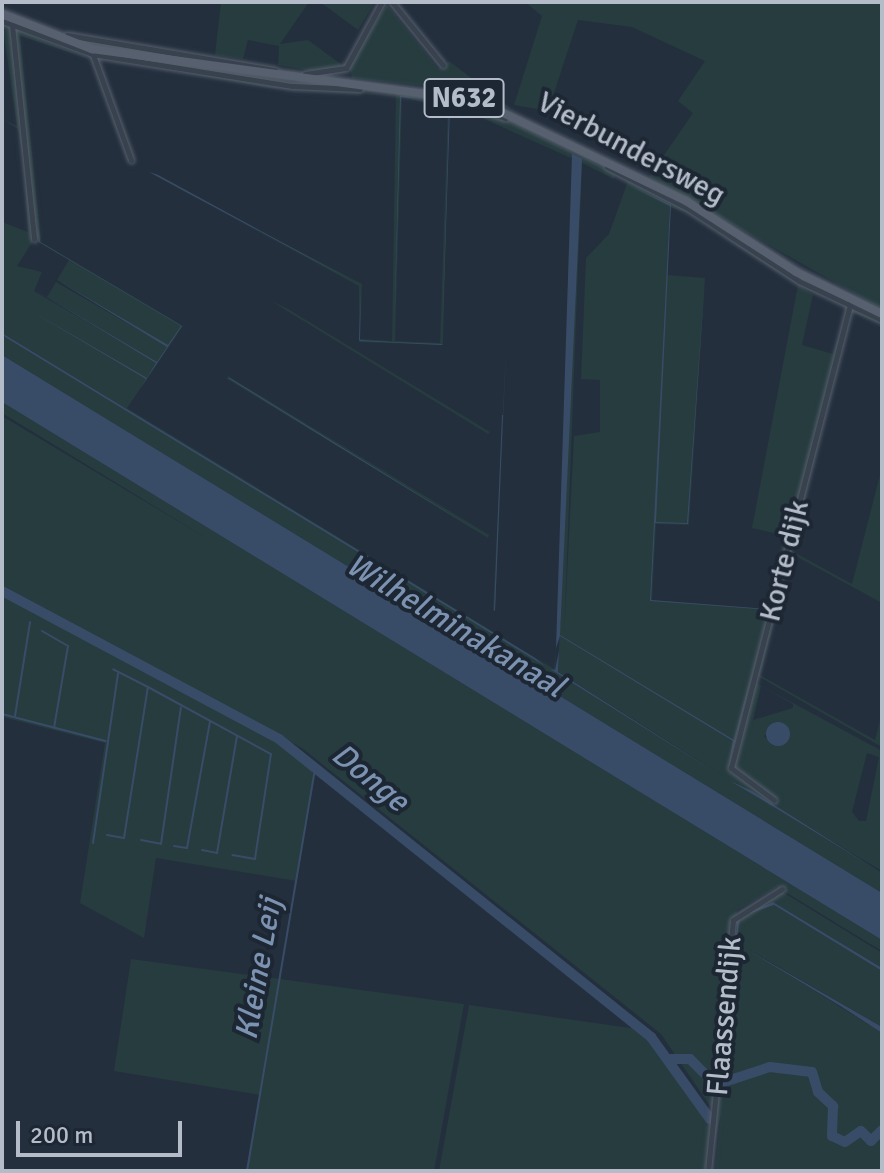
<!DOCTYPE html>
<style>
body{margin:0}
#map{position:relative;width:884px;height:1173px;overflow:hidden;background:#242f3e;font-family:Signika,sans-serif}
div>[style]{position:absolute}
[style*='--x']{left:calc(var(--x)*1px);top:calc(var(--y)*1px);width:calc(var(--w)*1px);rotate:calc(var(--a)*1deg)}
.green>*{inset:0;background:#263c3f}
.water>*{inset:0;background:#394c67}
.round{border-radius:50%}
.stream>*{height:2px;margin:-1px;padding:0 1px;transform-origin:1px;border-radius:1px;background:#394c67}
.river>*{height:10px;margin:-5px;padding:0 5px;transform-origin:5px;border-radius:5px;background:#394c67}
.roads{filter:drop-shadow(0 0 2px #565f6c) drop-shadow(0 0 2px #565f6c)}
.street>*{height:5px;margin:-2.5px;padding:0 2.5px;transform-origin:2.5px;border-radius:2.5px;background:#38414e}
.primary>*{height:8px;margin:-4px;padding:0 4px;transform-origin:4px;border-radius:4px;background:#56606e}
span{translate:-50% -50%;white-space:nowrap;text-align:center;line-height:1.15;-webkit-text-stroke:8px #1d2633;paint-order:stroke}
.shield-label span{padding:2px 6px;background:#1d2633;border:2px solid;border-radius:6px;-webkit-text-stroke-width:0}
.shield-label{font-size:28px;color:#b4bcc9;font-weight:700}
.street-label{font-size:30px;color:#b4bcc9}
.water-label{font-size:32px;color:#7c92b1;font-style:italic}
.frame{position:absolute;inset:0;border:4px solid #b4bcc9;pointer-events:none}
.scale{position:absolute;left:16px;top:1121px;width:166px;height:36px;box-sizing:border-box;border:4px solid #b4bcc9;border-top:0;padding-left:10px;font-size:24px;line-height:28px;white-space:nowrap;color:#b4bcc9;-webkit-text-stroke:6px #1d2633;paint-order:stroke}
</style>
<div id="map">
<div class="green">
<i style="clip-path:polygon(221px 2px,309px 2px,280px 44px,308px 40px,342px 65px,324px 73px,278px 65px,279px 46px,248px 40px,243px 59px,215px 55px)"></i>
<i style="clip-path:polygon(320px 2px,375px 2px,358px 30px)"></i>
<i style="clip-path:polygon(525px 2px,882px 2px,882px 309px,649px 177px,693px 113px,678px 101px,705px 61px,632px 27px,578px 20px,548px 111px,514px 105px,542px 16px)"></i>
<i style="clip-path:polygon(387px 5px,438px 69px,449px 61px,512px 109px,444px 88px,352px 78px,349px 64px)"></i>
<i style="clip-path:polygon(2px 22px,12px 27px,23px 156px,18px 129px,2px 119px,17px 126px)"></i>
<i style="clip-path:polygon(evenodd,14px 29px,93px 60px,20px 36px,41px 242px,183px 326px,127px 408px,554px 669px,556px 651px,555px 671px,550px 669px,725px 777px,558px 672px,580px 170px,581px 159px,571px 157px,577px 160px,556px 648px,575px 160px,449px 103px,443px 345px,359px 342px,359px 286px,148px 172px,362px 284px,360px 339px,392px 341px,396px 92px,448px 101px,509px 121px,616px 174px,614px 179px,582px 163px,564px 636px,574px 436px,600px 432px,600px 380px,581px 379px,586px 258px,609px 234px,628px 181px,696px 215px,670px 207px,667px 275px,705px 278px,689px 525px,656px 524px,652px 600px,767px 609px,786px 536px,752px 528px,798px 285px,722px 236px,841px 303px,801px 287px,813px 295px,802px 345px,833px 354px,847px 309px,730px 772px,772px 799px,733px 770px,754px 682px,882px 751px,882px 871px,759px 798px,882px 873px,882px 893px,2px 355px,2px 335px,545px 665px,2px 333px,2px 222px,28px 232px,24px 167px,33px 241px,17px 266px,42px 272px,34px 291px,156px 362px,47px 297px,56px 282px,167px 346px,57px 280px,69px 260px,36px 241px,14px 29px,402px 97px,448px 108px,440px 343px,395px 341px,402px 97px,14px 29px,150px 172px,158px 175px,313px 260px,208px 204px,150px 172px,14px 29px,761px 686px,793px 704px,793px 708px,753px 720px,761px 686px,14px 29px,781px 723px,786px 740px,773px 746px,764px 736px,781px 723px,14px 29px,867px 753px,879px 757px,866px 821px,859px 821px,852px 812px,867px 753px)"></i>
<i style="clip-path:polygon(96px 56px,287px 87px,393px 96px,269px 88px)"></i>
<i style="clip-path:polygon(271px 301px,288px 309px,490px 432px,488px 434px)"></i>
<i style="clip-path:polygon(850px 307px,882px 324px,851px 312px,792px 551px,852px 584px,882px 467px,882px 603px,792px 554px,760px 675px,875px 740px,882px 713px,882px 747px,756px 675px)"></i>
<i style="clip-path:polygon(506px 348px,505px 379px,495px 611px,493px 610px)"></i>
<i style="clip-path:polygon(228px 376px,489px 535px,488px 538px,227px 379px)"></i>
<i style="clip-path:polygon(2px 402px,882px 940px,882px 951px,777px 887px,737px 910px,715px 1113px,661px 1034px,302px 748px,2px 585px,2px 416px,208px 539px,2px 413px)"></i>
<i style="clip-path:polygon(2px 593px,252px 724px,315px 770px,297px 881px,156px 858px,144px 938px,80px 903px,105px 743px,2px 717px)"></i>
<i style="clip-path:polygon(evenodd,781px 891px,882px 953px,882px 968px,773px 902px,743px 912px,736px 924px,733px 965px,740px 917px,774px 905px,882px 971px,882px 1027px,748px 949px,882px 1033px,882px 1171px,715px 1171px,721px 1115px,708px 1171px,734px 918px,741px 911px,781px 891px,735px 974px,725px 1093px,723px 1095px,732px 975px,735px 974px)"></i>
<i style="clip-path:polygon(131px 959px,464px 1004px,434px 1171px,247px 1171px,260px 1095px,114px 1071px)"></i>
<i style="clip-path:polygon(469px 1005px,630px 1028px,638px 1022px,712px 1118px,705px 1171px,439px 1171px)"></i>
</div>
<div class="water">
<i style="clip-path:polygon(400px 95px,435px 100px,401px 97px,394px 342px,442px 344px,449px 107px,450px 107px,442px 345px,360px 341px,359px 340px,361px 286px,360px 340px,394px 342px)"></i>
<i style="clip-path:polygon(572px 154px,582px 159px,560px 635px,734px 740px,767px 617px,729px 763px,733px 741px,560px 636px,556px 648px)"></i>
<i style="clip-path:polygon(149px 172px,158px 175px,355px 282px,300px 253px)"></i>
<i style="clip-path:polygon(629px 185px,671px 205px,656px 522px,687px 523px,705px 277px,688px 524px,655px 523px,651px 600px,768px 609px,786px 542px,769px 610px,650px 601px,670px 206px)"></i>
<i style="clip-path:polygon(38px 227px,40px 242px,182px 326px,140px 389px,146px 379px,26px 308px,147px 378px,156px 363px,35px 290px,157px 362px,167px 347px,57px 280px,168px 345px,181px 326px,39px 242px)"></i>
<i style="clip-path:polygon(2px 333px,535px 658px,545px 666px,5px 337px)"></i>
<i style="clip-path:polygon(2px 355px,882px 893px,882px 940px,2px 402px)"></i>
<i style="clip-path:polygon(228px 378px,230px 378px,487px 537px,333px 443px)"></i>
<i style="clip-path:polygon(502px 415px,503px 415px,495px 611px,494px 610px)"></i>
<i style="clip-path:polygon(559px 651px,558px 672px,725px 778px,550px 669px,555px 670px)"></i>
<i class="round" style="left:766px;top:722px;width:24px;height:24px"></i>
<i style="clip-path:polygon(730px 781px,752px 791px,882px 873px,759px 798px)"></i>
<i style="clip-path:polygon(773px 902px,882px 968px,882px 971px,774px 905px,740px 917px,733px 965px,738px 917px)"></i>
<i style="clip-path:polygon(748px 950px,882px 1027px,882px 1033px,842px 1007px)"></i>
<i style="clip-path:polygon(733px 973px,725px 1093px,723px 1095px,732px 975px)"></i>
</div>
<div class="stream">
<i style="--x:42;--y:631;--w:30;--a:30"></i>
<i style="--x:68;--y:646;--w:83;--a:99.7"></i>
<i style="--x:148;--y:687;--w:140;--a:28.6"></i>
<i style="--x:271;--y:754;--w:106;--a:98.7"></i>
<i style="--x:255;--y:859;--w:23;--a:-170"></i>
<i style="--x:2;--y:714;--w:107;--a:14.6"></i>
<i style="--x:15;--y:716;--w:95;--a:-80.9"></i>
<i style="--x:315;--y:770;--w:3;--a:-72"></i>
<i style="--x:107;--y:835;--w:17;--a:10"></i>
<i style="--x:124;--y:838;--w:153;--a:-81"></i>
<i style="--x:148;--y:687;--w:39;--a:-153"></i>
<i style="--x:141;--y:840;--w:20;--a:11"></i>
<i style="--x:161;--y:844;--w:138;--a:-81.7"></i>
<i style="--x:93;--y:843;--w:171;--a:-81.6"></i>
<i style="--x:174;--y:846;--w:13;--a:9"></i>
<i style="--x:187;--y:848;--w:129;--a:-79.7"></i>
<i style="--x:202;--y:850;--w:15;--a:11"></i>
<i style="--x:217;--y:853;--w:119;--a:-80.3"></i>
<i style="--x:247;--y:1171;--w:403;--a:-80.4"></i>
</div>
<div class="river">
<i style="--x:2;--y:591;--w:314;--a:28.1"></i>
<i style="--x:279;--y:739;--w:477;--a:38.7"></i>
<i style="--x:651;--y:1037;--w:101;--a:54.3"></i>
<i style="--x:670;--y:1059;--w:20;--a:0"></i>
<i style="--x:690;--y:1059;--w:31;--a:45"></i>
<i style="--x:724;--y:1082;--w:48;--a:-18.1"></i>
<i style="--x:770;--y:1067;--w:42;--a:6.8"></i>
<i style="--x:812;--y:1072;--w:21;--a:73"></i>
<i style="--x:818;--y:1092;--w:21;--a:43"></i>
<i style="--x:833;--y:1106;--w:30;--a:92"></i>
<i style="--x:832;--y:1136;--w:14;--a:25"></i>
<i style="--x:845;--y:1142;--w:19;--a:-35"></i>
<i style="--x:861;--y:1131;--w:14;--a:45"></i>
<i style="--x:871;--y:1141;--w:16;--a:-45"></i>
</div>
<div class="roads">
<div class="street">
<i style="--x:392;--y:2;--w:81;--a:51"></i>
<i style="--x:2;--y:21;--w:96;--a:20.1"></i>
<i style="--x:92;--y:54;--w:203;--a:9.1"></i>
<i style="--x:292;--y:86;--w:68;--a:2.5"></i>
<i style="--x:12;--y:25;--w:215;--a:84.1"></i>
<i style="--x:67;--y:35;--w:211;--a:9.6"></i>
<i style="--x:92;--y:52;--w:115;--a:70.1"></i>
<i style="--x:305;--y:74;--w:41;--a:-8.3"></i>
<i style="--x:346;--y:68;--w:75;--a:-61.4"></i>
<i style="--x:457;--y:102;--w:51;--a:18.4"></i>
<i style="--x:607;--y:167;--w:92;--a:27.1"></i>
<i style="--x:689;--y:209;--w:131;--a:33.2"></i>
<i style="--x:799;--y:281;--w:92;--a:25.2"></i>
<i style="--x:774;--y:800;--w:54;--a:-143.3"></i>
<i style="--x:731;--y:768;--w:480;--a:-75.6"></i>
<i style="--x:708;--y:1171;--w:252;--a:-84.3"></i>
<i style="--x:733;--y:920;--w:58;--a:-32.3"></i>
</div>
<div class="primary">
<i style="--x:2;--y:14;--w:97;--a:21.3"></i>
<i style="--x:92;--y:49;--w:389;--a:7.7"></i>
<i style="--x:478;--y:101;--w:231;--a:25.7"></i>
<i style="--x:686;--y:201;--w:131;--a:32.8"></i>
<i style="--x:796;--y:272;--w:96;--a:26"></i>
</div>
</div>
<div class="shield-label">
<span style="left:464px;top:98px">N632</span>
</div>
<div class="street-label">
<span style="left:631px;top:149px;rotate:28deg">Vierbundersweg</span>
<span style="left:785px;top:561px;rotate:-76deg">Korte dijk</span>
<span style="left:725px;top:1016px;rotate:-85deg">Flaassendijk</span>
</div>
<div class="water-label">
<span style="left:455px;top:626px;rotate:31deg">Wilhelminakanaal</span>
<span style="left:370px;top:778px;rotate:39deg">Donge</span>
<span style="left:259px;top:969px;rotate:-80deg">Kleine Leij</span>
</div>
<div class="frame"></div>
<div class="scale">200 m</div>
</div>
